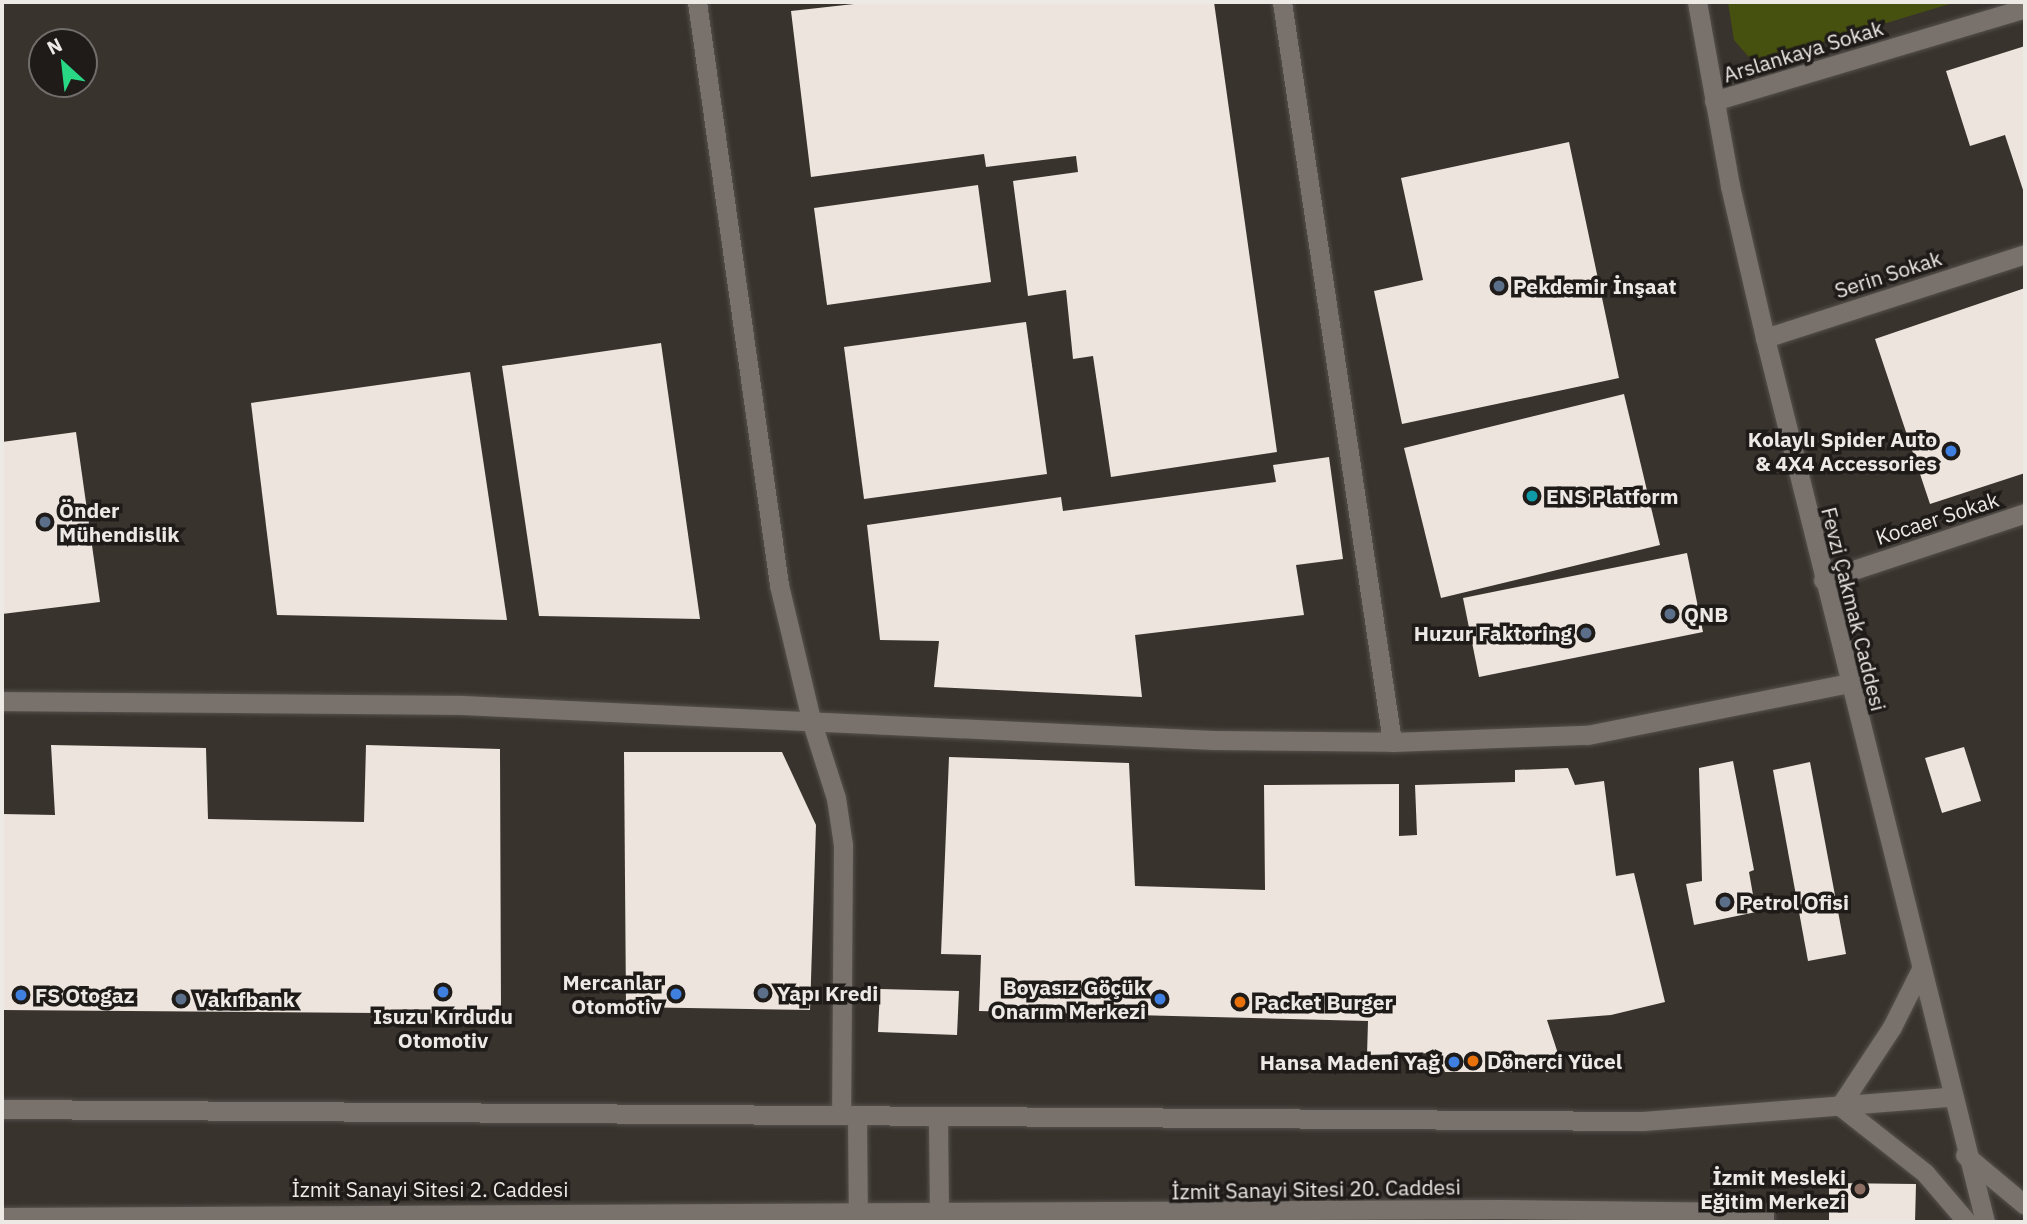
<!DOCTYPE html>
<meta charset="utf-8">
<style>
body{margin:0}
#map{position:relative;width:2027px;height:1224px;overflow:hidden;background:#39332e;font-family:"IBM Plex Sans",sans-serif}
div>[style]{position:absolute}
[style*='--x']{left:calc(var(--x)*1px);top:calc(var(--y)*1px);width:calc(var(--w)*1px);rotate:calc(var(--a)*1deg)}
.green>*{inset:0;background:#47510f}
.building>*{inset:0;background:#ece4dd}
.roads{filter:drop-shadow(0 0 2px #55514c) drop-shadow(0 0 2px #55514c)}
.minor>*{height:19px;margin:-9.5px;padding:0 9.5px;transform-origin:9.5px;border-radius:9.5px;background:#79726c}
.tertiary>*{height:19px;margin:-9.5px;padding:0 9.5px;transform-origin:9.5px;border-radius:9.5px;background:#79726c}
.dots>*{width:19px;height:19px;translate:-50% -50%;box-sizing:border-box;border:4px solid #1e1b19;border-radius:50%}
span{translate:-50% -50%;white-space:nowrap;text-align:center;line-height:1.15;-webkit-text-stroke:7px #1e1b19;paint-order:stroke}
.street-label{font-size:21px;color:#ede9e5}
.poi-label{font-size:21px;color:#ede9e5;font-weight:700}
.left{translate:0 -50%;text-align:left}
.right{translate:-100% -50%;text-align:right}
.frame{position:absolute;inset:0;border:4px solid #ede9e5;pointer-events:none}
.north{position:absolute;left:28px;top:28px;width:70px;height:70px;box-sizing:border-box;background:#1e1b19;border:2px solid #716d6b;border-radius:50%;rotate:333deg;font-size:19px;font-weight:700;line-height:28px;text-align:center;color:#ede9e5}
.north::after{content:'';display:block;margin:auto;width:24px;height:32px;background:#28d885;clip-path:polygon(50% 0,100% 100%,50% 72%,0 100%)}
</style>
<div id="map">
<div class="green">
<i style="clip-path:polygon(1728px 2px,1894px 4px,1956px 2px,1754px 63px,1734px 40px)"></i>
</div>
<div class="building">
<i style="clip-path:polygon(872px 2px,1214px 2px,1277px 452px,1111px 477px,1093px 356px,1073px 359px,1066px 290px,1028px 296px,1013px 181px,1078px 172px,1076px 156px,986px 167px,984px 154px,811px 177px,791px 11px)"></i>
<i style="clip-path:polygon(2025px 46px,2025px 196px,2005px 135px,1970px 146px,1946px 71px)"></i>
<i style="clip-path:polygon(1569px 142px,1619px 378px,1402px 424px,1374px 291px,1423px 280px,1401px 178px)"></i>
<i style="clip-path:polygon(978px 185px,991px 282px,827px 305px,814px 208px)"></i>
<i style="clip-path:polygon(2025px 288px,2025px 473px,1930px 504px,1875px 339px)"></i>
<i style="clip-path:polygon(1026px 322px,1047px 474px,864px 499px,844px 347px)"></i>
<i style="clip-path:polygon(661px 343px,700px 619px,539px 616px,502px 366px)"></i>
<i style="clip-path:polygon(470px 372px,507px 620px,277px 615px,251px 403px)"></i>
<i style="clip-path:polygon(1624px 394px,1660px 545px,1441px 598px,1404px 448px)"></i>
<i style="clip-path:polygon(76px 432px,100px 602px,2px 614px,2px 442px)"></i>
<i style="clip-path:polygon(1329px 457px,1343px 559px,1296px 565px,1304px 615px,1135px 635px,1142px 697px,934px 687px,939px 641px,880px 640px,867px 525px,1061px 497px,1063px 511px,1276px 482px,1273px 465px)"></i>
<i style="clip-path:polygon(1687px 553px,1703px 632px,1479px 677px,1463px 598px)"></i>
<i style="clip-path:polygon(51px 745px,206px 748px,208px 819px,364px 822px,366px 745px,500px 749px,501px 1014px,2px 1010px,2px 814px,55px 815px)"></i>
<i style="clip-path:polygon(1964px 747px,1981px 801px,1942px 813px,1925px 758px)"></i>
<i style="clip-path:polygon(624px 752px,782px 752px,816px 825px,810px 1010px,626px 1007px)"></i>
<i style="clip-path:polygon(949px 757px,1129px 763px,1135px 886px,1265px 890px,1264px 785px,1399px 784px,1399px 836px,1417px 835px,1415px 785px,1515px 782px,1515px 770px,1568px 768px,1575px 785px,1604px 781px,1616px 876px,1634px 873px,1665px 1002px,1611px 1015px,1547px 1020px,1564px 1072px,1445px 1072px,1436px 1053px,1367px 1055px,1368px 1021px,979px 1011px,981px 955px,941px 954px)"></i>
<i style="clip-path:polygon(1733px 761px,1754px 870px,1749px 872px,1756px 912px,1694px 925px,1686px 884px,1702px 881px,1699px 768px)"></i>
<i style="clip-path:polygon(1810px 762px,1846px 954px,1808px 961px,1773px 770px)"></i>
<i style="clip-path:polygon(880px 989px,959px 991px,957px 1035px,878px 1032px)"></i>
<i style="clip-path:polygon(1829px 1183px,1916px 1184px,1915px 1222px,1829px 1222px)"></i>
</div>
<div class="roads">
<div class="minor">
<i style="--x:697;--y:2;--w:589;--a:81.99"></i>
<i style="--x:779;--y:585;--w:142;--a:76.6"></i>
<i style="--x:812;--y:723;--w:79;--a:72.3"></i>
<i style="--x:836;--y:798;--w:48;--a:81.5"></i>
<i style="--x:843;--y:845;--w:269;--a:90.4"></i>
<i style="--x:1282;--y:2;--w:748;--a:81.54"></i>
<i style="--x:1714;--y:101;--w:325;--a:-16.6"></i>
<i style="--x:1765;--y:338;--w:273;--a:-17.9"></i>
<i style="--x:1823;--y:580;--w:213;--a:-18.3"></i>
<i style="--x:2;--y:701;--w:460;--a:0.5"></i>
<i style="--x:462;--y:705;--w:752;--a:2.67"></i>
<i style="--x:1213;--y:740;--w:179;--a:0.6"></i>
<i style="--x:1392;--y:742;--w:195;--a:-2.1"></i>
<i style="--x:1587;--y:735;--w:267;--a:-11.2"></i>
<i style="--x:857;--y:1115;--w:106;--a:89.5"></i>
<i style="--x:938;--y:1118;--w:104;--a:89.4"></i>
<i style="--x:1965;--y:1155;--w:78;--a:39.8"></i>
<i style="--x:2;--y:1217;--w:1498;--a:-0.31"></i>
<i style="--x:1500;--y:1209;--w:264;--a:0.7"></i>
<i style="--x:1764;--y:1212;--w:10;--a:90"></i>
</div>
<div class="tertiary">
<i style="--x:1697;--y:2;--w:187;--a:79.8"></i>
<i style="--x:1730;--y:186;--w:156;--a:77"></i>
<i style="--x:1765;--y:338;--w:911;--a:76.02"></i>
<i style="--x:1920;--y:971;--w:63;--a:116.6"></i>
<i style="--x:1892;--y:1027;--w:95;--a:123.4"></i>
<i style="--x:1840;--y:1106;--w:108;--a:38.2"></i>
<i style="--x:1925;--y:1173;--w:65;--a:49.4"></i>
<i style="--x:2;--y:1109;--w:1641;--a:0.42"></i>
<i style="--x:1643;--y:1121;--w:308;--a:-4.5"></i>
</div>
</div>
<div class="dots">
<i style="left:1499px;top:286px;background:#5c6f8a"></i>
<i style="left:1951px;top:451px;background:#3f7fe0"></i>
<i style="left:1532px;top:496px;background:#0f9aa8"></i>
<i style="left:45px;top:522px;background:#5c6f8a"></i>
<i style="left:1670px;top:614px;background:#5c6f8a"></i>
<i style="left:1586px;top:633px;background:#5c6f8a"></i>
<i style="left:1725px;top:902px;background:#5c6f8a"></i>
<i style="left:443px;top:992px;background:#3f7fe0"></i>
<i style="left:763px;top:993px;background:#5c6f8a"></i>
<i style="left:676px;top:994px;background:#3f7fe0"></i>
<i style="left:21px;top:995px;background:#3f7fe0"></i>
<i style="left:181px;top:999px;background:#5c6f8a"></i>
<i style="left:1160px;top:999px;background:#3f7fe0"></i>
<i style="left:1240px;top:1002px;background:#e8710a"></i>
<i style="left:1473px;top:1061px;background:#e8710a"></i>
<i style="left:1454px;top:1062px;background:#3f7fe0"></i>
<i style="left:1860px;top:1189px;background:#8d6e63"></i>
</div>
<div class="street-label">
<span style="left:1803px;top:51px;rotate:-17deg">Arslankaya Sokak</span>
<span style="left:1888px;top:274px;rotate:-18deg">Serin Sokak</span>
<span style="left:1937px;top:518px;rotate:-18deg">Kocaer Sokak</span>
<span style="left:1854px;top:609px;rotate:76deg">Fevzi Çakmak Caddesi</span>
<span style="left:430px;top:1189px">İzmit Sanayi Sitesi 2. Caddesi</span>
<span style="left:1316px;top:1189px;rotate:-1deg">İzmit Sanayi Sitesi 20. Caddesi</span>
</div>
<div class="poi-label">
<span class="left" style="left:1513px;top:286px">Pekdemir İnşaat</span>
<span class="right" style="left:1937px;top:451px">Kolaylı Spider Auto<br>&amp; 4X4 Accessories</span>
<span class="left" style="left:1546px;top:496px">ENS Platform</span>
<span class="left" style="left:59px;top:522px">Önder<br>Mühendislik</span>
<span class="left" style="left:1684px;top:614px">QNB</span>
<span class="right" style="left:1572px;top:633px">Huzur Faktoring</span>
<span class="left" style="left:1739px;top:902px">Petrol Ofisi</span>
<span class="right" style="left:662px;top:994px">Mercanlar<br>Otomotiv</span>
<span class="right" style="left:1146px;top:999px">Boyasız Göçük<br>Onarım Merkezi</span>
<span class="left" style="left:777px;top:993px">Yapı Kredi</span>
<span class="left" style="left:35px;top:995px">FS Otogaz</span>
<span class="left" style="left:195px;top:999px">Vakıfbank</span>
<span class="left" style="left:1254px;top:1002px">Packet Burger</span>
<span style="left:443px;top:1028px">Isuzu Kırdudu<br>Otomotiv</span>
<span class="left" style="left:1487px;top:1061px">Dönerci Yücel</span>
<span class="right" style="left:1440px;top:1062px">Hansa Madeni Yağ</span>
<span class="right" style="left:1846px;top:1189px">İzmit Mesleki<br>Eğitim Merkezi</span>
</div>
<div class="frame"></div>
<div class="north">N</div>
</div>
